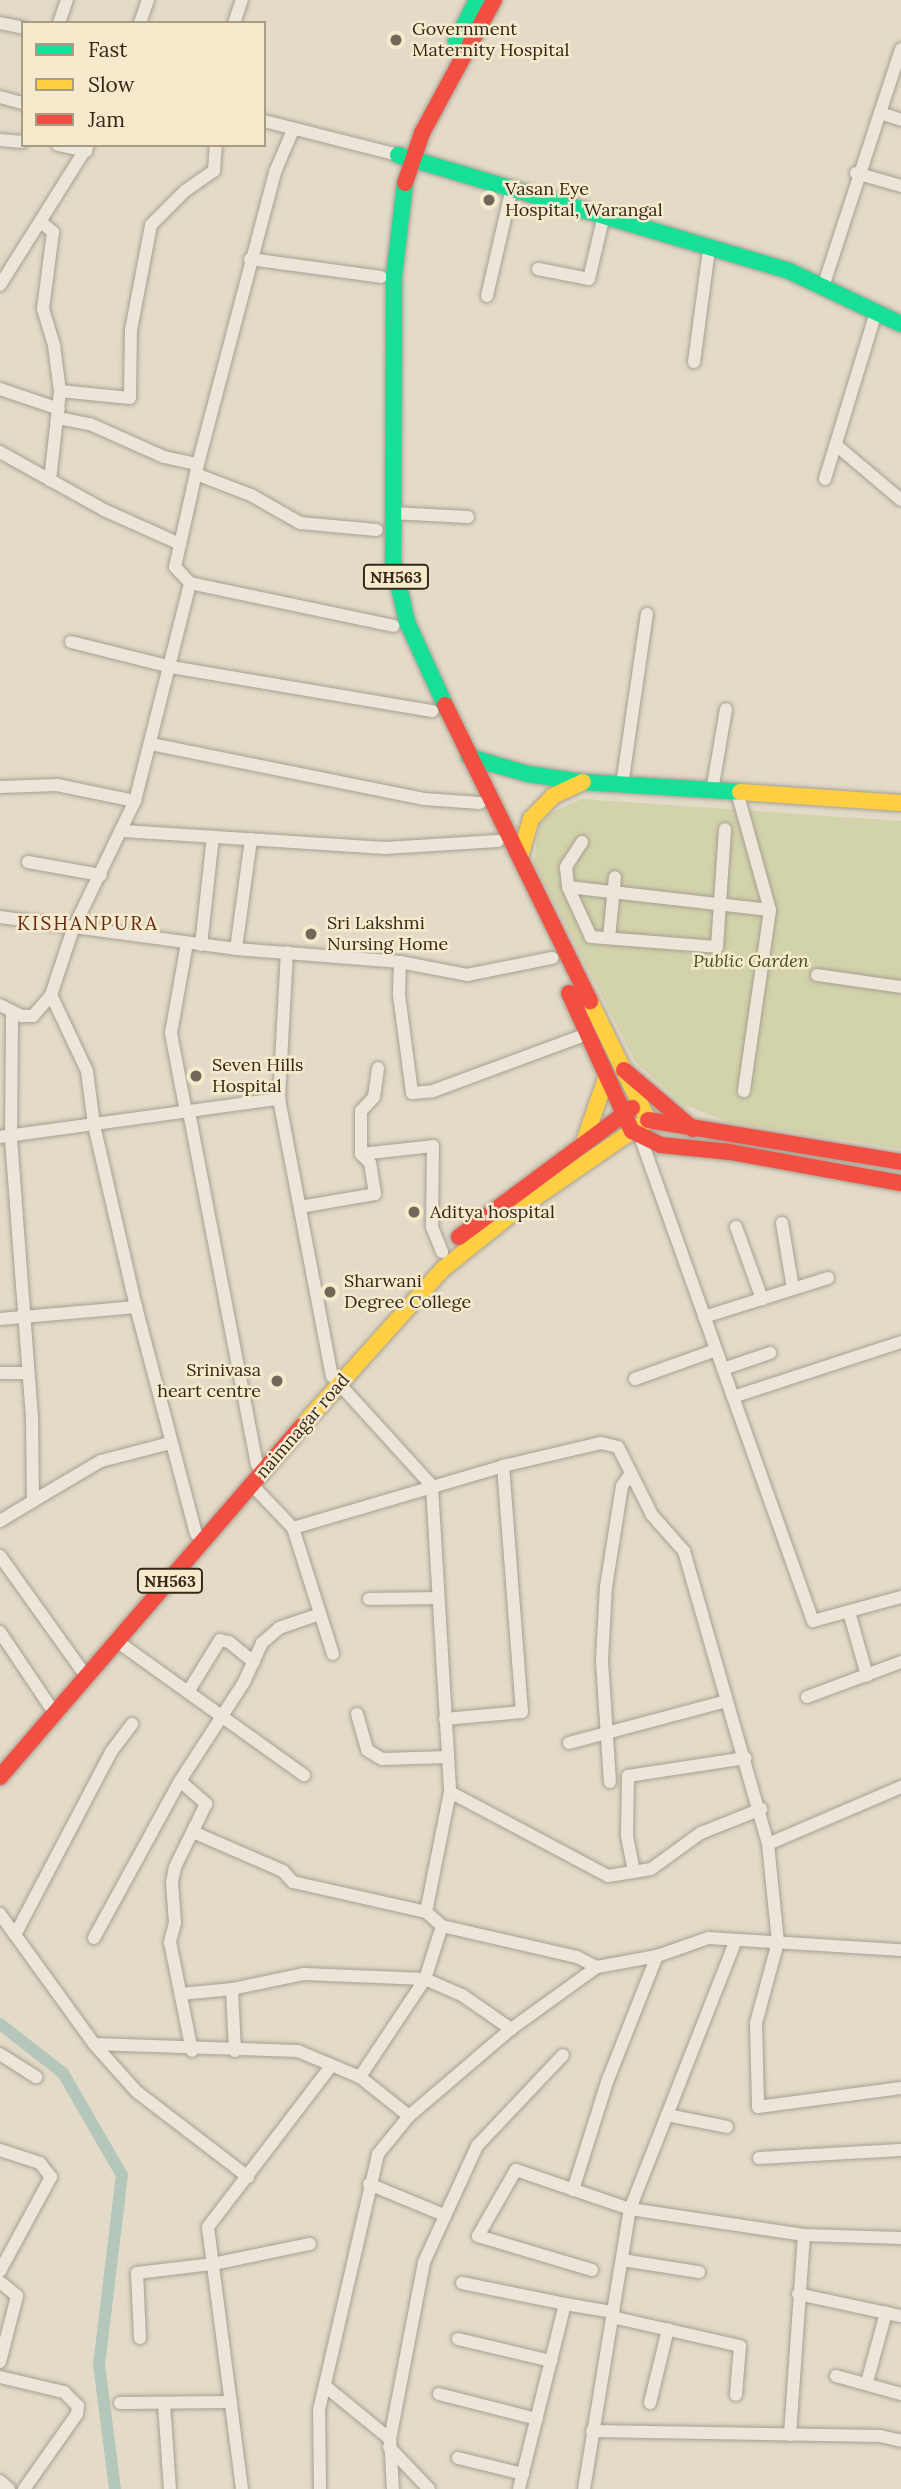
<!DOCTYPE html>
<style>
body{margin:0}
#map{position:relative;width:901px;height:2489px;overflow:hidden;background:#e3dbc8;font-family:Lora,serif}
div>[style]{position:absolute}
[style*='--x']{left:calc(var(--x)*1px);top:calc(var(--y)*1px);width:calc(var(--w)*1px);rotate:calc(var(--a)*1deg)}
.green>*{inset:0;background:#d2d3aa}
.canal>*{height:12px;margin:-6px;padding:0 6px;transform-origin:6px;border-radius:6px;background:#b5c7bb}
.roads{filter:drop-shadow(0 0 2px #a7a092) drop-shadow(0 0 2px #a7a092)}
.street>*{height:12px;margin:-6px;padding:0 6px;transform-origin:6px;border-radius:6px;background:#ebe5da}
.fast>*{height:16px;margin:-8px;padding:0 8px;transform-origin:8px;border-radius:8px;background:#16e098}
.slow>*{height:16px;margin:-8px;padding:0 8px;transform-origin:8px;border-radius:8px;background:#ffcf43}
.jam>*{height:16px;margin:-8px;padding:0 8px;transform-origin:8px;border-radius:8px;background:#f24e42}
.dots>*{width:19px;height:19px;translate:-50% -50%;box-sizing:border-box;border:4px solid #f6eacc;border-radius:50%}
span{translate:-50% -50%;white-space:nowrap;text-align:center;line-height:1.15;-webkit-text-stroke:5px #f6eacc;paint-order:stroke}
.shield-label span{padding:2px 5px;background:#f6eacc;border:2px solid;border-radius:5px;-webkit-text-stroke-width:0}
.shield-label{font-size:16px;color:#35281b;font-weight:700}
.poi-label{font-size:18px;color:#35281b}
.left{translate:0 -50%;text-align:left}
.right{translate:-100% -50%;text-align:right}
.park-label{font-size:18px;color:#465221;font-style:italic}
.street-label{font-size:18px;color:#35281b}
.neighbourhood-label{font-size:19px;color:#632919;letter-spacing:2px}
.legend{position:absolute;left:21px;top:21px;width:245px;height:126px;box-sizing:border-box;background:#f6eacc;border:2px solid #a99c85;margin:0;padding:9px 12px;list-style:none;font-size:21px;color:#35281b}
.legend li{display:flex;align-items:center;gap:14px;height:35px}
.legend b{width:35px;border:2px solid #a99c85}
</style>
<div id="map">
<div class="green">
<i style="clip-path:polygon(582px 799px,901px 821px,901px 1149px,729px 1122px,684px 1105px,635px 1062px,534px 861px,539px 826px,549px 814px)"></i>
</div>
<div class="canal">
<i style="--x:0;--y:2024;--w:80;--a:37.9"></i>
<i style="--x:63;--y:2073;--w:118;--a:60"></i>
<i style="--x:122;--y:2175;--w:190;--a:96.9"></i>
<i style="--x:99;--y:2364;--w:126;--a:82.7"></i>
</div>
<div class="roads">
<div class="street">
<i style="--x:0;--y:23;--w:24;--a:12"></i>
<i style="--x:59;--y:23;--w:24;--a:-71"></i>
<i style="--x:140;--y:23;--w:24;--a:-71"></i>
<i style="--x:234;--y:23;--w:24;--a:-71"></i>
<i style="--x:901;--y:49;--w:67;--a:108.2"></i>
<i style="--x:880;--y:113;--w:22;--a:18"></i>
<i style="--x:0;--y:97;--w:24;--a:15"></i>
<i style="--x:264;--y:121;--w:138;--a:14.2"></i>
<i style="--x:0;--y:140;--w:23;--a:5"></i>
<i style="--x:58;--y:145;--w:29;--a:12"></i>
<i style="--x:856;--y:173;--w:47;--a:16.1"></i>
<i style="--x:41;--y:222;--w:16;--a:40"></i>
<i style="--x:53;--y:232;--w:78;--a:97.4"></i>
<i style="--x:43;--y:309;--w:39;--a:73"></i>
<i style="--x:54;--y:346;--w:45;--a:82.4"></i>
<i style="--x:60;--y:391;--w:90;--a:96.4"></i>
<i style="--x:250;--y:259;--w:132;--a:7.8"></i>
<i style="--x:538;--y:269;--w:52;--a:11.1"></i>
<i style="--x:589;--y:279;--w:66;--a:-76.8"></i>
<i style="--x:0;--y:285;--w:165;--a:-57.8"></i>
<i style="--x:823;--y:287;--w:183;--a:-71.9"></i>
<i style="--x:487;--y:296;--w:111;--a:-77"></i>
<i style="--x:694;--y:362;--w:113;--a:-82.4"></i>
<i style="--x:0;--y:389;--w:62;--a:18.7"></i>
<i style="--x:60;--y:391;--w:70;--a:5.7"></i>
<i style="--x:130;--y:398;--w:68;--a:-89.2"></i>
<i style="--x:131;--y:330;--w:107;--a:-79.2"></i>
<i style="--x:151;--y:225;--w:48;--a:-45"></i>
<i style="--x:185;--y:191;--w:35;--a:-35"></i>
<i style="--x:214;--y:171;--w:26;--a:-86"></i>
<i style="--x:58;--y:418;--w:33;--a:11"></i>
<i style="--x:90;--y:424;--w:81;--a:24"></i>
<i style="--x:164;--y:457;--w:35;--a:12"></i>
<i style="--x:836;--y:445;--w:85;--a:40.2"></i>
<i style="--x:0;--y:452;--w:119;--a:29.1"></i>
<i style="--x:104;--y:510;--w:83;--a:24.1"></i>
<i style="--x:196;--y:474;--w:59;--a:20.9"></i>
<i style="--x:251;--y:495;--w:56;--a:29.7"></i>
<i style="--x:300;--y:523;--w:77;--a:5.2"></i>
<i style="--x:825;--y:479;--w:175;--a:-73"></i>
<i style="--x:391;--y:513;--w:77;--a:3"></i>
<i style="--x:190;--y:583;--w:208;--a:11.9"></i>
<i style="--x:71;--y:642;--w:103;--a:14"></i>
<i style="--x:171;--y:667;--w:265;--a:9.6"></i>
<i style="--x:151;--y:744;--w:278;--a:11.4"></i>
<i style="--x:424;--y:799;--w:56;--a:4.1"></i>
<i style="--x:622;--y:785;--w:173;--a:-81.7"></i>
<i style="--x:0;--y:787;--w:57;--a:-2"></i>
<i style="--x:57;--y:785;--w:80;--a:11.6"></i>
<i style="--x:712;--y:791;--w:83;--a:-80.3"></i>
<i style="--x:737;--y:792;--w:123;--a:74.4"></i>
<i style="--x:770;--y:910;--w:183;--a:98.2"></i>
<i style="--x:123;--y:831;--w:263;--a:3.7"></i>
<i style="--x:385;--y:848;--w:113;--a:-3.5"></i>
<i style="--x:582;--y:842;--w:30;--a:123"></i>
<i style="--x:566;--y:867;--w:20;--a:84"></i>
<i style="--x:568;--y:887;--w:55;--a:65.3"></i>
<i style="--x:591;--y:937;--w:126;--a:4.5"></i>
<i style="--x:717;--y:947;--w:118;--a:-86.1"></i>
<i style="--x:28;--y:862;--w:74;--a:10.1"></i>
<i style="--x:568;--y:887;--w:203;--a:6.5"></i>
<i style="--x:0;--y:917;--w:238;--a:7.7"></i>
<i style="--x:236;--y:949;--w:165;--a:4.5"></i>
<i style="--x:400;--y:962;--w:68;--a:11"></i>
<i style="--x:467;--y:975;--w:87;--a:-11.3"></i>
<i style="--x:609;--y:938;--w:61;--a:-84.4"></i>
<i style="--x:201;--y:945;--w:109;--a:-83.7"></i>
<i style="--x:236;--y:949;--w:111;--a:-82.2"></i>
<i style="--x:400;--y:962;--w:33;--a:92"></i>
<i style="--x:399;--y:995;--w:99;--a:82.4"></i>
<i style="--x:412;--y:1093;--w:21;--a:-5"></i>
<i style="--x:433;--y:1091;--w:164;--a:-20.3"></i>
<i style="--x:817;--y:975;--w:85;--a:8.1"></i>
<i style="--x:0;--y:1005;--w:25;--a:27"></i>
<i style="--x:22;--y:1016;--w:11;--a:0"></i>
<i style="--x:33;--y:1016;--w:28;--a:-49"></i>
<i style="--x:279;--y:1099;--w:282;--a:79.2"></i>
<i style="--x:332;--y:1376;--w:149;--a:47.7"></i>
<i style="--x:432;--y:1486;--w:307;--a:86.6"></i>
<i style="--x:450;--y:1792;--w:122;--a:101.3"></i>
<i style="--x:186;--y:1112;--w:80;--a:-100.8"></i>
<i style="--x:171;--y:1033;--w:91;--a:-79.9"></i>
<i style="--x:189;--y:1112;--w:359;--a:79.1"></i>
<i style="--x:0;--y:1137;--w:282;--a:-7.8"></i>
<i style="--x:279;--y:1099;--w:147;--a:-86.9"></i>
<i style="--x:641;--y:1139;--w:512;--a:70.36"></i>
<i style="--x:813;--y:1621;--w:91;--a:-15.3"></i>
<i style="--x:361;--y:1154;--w:72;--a:-6.3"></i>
<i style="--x:433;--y:1146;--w:81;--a:90.7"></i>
<i style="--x:432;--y:1227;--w:27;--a:68"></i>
<i style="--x:300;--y:1207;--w:76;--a:-9.8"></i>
<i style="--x:375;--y:1194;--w:31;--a:-99"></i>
<i style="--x:370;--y:1163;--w:13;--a:-135"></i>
<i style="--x:361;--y:1154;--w:43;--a:-90"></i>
<i style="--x:361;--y:1111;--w:19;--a:-47"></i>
<i style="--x:374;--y:1097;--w:29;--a:-82"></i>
<i style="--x:782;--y:1223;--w:67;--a:80.5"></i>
<i style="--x:736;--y:1227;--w:77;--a:70.1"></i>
<i style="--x:704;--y:1317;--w:130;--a:-17.5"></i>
<i style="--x:0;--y:1319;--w:137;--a:-5"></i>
<i style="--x:723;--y:1369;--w:50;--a:-18.8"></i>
<i style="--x:0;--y:1373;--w:28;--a:0"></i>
<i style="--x:635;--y:1379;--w:86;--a:-19.7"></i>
<i style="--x:733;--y:1397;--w:177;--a:-18.1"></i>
<i style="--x:252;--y:1485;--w:59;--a:46.4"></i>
<i style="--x:293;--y:1528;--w:132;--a:72.4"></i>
<i style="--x:33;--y:1501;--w:79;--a:-30.5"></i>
<i style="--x:101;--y:1461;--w:71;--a:-14.6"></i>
<i style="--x:0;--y:1521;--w:39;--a:-31"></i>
<i style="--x:33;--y:1501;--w:83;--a:-90.7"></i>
<i style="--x:32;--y:1418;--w:283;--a:-94.3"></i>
<i style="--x:11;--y:1136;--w:125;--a:-89.5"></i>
<i style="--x:293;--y:1528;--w:219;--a:-16.4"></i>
<i style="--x:503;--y:1466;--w:101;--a:-13.2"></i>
<i style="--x:601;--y:1443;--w:17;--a:13"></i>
<i style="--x:618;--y:1447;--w:76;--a:63.4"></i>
<i style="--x:652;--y:1515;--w:48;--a:48.4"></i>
<i style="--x:684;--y:1551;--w:305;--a:74"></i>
<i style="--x:768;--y:1844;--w:99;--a:84.2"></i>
<i style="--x:778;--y:1942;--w:84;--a:105.2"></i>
<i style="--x:756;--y:2023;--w:84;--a:88.6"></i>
<i style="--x:758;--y:2107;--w:144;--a:-7.6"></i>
<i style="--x:196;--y:1534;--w:235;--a:-104.8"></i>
<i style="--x:136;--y:1307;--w:187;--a:-103"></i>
<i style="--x:94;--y:1125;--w:54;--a:-97.4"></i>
<i style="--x:87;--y:1071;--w:84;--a:-115.3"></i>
<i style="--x:51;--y:995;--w:70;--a:-71.6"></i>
<i style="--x:73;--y:929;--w:142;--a:-64.2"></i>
<i style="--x:135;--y:801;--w:225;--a:-75.8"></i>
<i style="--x:190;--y:583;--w:22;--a:-133"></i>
<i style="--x:175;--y:567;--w:106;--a:-77.4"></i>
<i style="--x:198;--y:464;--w:302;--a:-75.2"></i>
<i style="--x:275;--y:172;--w:46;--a:-66.8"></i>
<i style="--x:0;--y:1556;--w:139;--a:54.4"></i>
<i style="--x:369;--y:1599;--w:69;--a:-0.8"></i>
<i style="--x:849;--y:1612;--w:66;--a:74.1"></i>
<i style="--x:0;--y:1632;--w:88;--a:56.1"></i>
<i style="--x:118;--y:1642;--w:229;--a:35.6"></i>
<i style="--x:188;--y:1692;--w:61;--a:-58.4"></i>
<i style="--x:220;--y:1640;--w:9;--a:13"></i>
<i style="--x:229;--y:1642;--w:32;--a:39"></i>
<i style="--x:807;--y:1697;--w:100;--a:-20.4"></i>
<i style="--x:357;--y:1714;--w:37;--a:74"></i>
<i style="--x:367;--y:1750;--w:17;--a:31"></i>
<i style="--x:382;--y:1759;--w:66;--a:-1.7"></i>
<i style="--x:445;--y:1719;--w:77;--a:-5.2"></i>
<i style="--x:522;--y:1712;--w:247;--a:-94.4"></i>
<i style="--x:569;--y:1743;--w:163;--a:-14.9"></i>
<i style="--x:180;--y:1781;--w:35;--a:41"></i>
<i style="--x:206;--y:1804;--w:70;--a:116.2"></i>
<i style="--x:175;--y:1867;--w:15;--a:101"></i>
<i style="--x:172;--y:1882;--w:41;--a:85.8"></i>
<i style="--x:175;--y:1923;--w:20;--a:105"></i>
<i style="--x:170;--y:1942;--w:111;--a:78.6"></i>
<i style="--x:610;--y:1782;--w:122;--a:-93.8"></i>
<i style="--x:602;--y:1660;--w:73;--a:-86.9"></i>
<i style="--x:606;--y:1587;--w:102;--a:-81"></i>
<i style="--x:622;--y:1486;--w:12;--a:-55"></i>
<i style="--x:450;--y:1792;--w:179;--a:28"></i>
<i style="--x:608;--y:1876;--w:44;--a:-9.2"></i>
<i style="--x:651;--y:1869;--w:62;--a:-35.8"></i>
<i style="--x:701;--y:1833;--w:65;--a:-21.8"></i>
<i style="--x:193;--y:1832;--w:98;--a:23.4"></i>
<i style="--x:283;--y:1871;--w:15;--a:48"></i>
<i style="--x:293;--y:1882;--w:136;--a:12.7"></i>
<i style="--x:426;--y:1912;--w:21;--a:41"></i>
<i style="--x:442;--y:1926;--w:56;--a:107.8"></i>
<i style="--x:425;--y:1979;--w:118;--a:123.6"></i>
<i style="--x:768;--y:1844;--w:145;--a:-23.2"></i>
<i style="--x:634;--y:1872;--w:38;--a:-101"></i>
<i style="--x:627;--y:1835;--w:59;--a:-89"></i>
<i style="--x:628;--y:1776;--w:119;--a:-8.7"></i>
<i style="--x:0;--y:1914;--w:160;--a:54.1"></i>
<i style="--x:94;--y:2044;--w:64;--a:48.1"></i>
<i style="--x:137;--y:2092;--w:140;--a:37.4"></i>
<i style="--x:442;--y:1926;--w:139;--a:12.9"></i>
<i style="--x:577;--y:1957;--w:22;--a:27"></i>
<i style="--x:15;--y:1935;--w:207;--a:-62.3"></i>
<i style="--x:111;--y:1752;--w:35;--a:-53"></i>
<i style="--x:94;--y:1938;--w:179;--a:-61.3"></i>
<i style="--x:180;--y:1781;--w:118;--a:-57.1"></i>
<i style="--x:244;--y:1682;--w:43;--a:-65.2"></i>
<i style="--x:262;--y:1643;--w:23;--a:-41"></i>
<i style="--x:279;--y:1628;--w:43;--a:-18.9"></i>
<i style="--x:181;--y:1994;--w:51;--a:-5.6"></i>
<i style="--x:94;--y:2044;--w:204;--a:2"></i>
<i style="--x:298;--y:2051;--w:67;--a:22.8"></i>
<i style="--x:360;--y:2077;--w:63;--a:38.5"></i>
<i style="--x:235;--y:2051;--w:62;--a:-92.8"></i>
<i style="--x:232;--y:1989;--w:74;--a:-11.8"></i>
<i style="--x:304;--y:1974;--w:121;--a:2.4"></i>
<i style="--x:425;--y:1979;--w:40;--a:23.4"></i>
<i style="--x:462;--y:1995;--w:60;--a:34.8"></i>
<i style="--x:0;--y:2054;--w:43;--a:32.6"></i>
<i style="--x:667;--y:2115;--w:61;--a:11.3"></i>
<i style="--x:0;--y:2150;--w:42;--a:18"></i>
<i style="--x:40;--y:2163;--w:18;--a:52"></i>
<i style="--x:51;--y:2177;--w:107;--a:118.5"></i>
<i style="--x:759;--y:2158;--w:142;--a:-3.2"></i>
<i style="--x:369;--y:2184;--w:81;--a:22.5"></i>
<i style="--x:573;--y:2190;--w:113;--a:-72.5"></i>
<i style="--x:607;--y:2082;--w:136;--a:-68.4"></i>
<i style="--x:657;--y:1956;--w:54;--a:-19.4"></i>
<i style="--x:708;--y:1938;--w:193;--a:3.6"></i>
<i style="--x:622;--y:2260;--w:78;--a:8.9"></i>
<i style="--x:592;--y:2270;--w:119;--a:-163.4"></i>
<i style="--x:478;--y:2236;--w:76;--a:-60.1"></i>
<i style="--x:516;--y:2170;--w:120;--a:18.9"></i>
<i style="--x:630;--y:2209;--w:176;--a:8.5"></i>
<i style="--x:804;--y:2235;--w:97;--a:1.8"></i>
<i style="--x:0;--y:2282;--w:22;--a:39"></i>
<i style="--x:17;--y:2296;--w:68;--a:104.4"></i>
<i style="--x:462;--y:2283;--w:105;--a:11.5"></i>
<i style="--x:565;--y:2304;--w:191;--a:104"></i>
<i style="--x:798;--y:2294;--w:105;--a:12.1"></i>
<i style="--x:565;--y:2304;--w:49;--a:9.5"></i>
<i style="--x:612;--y:2317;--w:131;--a:12.8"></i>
<i style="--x:740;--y:2346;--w:49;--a:94.7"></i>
<i style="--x:140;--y:2338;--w:65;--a:-92.6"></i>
<i style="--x:137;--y:2273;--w:77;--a:-6.8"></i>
<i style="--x:213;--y:2264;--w:99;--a:-11.7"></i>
<i style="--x:458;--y:2339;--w:96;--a:13.3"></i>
<i style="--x:836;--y:2376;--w:67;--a:15.5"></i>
<i style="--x:0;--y:2377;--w:66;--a:13.2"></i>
<i style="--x:64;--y:2392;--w:20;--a:45"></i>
<i style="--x:78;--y:2406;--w:8;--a:97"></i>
<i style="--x:77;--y:2414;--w:92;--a:125.2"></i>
<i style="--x:867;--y:2382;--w:72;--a:-74.6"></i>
<i style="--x:325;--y:2386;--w:84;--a:39.2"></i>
<i style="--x:439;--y:2394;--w:101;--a:14.3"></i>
<i style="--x:120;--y:2403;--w:111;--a:-0.5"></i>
<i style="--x:650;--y:2403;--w:76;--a:-76.3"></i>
<i style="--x:164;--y:2404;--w:85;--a:86"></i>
<i style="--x:592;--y:2431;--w:288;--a:1"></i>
<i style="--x:880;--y:2436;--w:22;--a:13"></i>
<i style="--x:790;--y:2435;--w:200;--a:-86"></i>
<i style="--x:389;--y:2447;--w:58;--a:46.4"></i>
<i style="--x:458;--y:2458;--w:67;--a:13.8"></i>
<i style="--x:0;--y:2481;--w:12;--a:42"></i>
<i style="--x:242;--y:2489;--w:264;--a:-97.4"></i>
<i style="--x:208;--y:2227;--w:203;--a:-52.6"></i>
<i style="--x:320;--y:2489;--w:79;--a:-90.7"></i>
<i style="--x:319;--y:2410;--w:263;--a:-77"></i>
<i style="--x:378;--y:2154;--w:49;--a:-50.8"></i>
<i style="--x:409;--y:2116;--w:134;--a:-40.5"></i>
<i style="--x:511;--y:2029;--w:106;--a:-35.8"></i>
<i style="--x:597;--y:1967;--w:61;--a:-10.4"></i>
<i style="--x:393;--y:2489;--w:50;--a:-93.4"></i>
<i style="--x:390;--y:2439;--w:180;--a:-79.1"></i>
<i style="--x:424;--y:2262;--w:128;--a:-65.4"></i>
<i style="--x:477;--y:2146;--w:125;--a:-46.6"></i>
<i style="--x:584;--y:2489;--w:284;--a:-80.7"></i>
<i style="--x:630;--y:2209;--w:289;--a:-68.5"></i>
</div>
<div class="fast">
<i style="--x:456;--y:41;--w:46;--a:-62.9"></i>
<i style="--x:398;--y:155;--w:408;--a:16.5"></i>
<i style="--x:789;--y:271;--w:124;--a:25.3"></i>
<i style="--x:405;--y:183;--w:95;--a:96.7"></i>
<i style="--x:394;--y:277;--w:284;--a:90.2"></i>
<i style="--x:393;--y:561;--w:63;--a:77.1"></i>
<i style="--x:407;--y:622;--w:91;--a:65.4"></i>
<i style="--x:469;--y:757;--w:61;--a:16.1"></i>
<i style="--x:528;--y:774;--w:56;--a:8.3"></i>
<i style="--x:583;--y:782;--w:157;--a:3.6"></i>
</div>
<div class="slow">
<i style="--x:740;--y:792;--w:161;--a:3.9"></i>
<i style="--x:520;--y:857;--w:40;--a:-74"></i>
<i style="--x:531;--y:819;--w:32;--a:-46"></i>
<i style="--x:553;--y:796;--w:33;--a:-25"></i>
<i style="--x:585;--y:1139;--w:65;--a:-71"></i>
<i style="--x:302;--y:1426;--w:211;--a:-48.1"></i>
<i style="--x:443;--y:1269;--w:85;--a:-38.8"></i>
<i style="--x:509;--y:1216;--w:169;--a:-34.6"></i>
<i style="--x:648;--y:1120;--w:132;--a:-116"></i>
</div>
<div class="jam">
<i style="--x:405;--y:183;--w:53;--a:-71.2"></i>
<i style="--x:422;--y:133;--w:151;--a:-61.6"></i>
<i style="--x:445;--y:705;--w:330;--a:63.9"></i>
<i style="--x:569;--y:993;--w:152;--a:65.5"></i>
<i style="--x:624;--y:1070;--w:91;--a:40.5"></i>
<i style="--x:648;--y:1120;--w:256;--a:9.4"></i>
<i style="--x:632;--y:1131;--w:32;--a:26"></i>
<i style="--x:661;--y:1145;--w:69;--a:5.8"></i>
<i style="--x:730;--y:1152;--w:174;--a:10.3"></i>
<i style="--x:459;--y:1237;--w:216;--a:-36.7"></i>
<i style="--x:0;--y:1777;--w:463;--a:-49.3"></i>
</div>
</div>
<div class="dots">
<i style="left:396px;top:40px;background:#726758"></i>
<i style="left:489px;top:200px;background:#726758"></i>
<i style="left:311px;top:934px;background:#726758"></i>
<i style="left:196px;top:1076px;background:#726758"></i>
<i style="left:414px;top:1212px;background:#726758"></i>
<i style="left:330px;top:1292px;background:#726758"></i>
<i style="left:277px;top:1381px;background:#726758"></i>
</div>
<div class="shield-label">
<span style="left:396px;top:577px">NH563</span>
<span style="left:170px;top:1581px">NH563</span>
</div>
<div class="poi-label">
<span class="left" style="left:412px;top:40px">Government<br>Maternity Hospital</span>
<span class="left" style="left:505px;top:200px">Vasan Eye<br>Hospital, Warangal</span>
<span class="left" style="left:327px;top:934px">Sri Lakshmi<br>Nursing Home</span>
<span class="left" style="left:212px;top:1076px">Seven Hills<br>Hospital</span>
<span class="left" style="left:430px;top:1212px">Aditya hospital</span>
<span class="left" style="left:344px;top:1292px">Sharwani<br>Degree College</span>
<span class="right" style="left:261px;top:1381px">Srinivasa<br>heart centre</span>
</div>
<div class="park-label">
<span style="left:751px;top:961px">Public Garden</span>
</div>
<div class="street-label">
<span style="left:303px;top:1426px;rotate:-49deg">naimnagar road</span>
</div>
<div class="neighbourhood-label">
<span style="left:88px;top:924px">KISHANPURA</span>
</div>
<ul class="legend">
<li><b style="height:9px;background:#16e098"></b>Fast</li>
<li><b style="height:9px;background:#ffcf43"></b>Slow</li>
<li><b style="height:9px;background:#f24e42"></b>Jam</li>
</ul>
</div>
